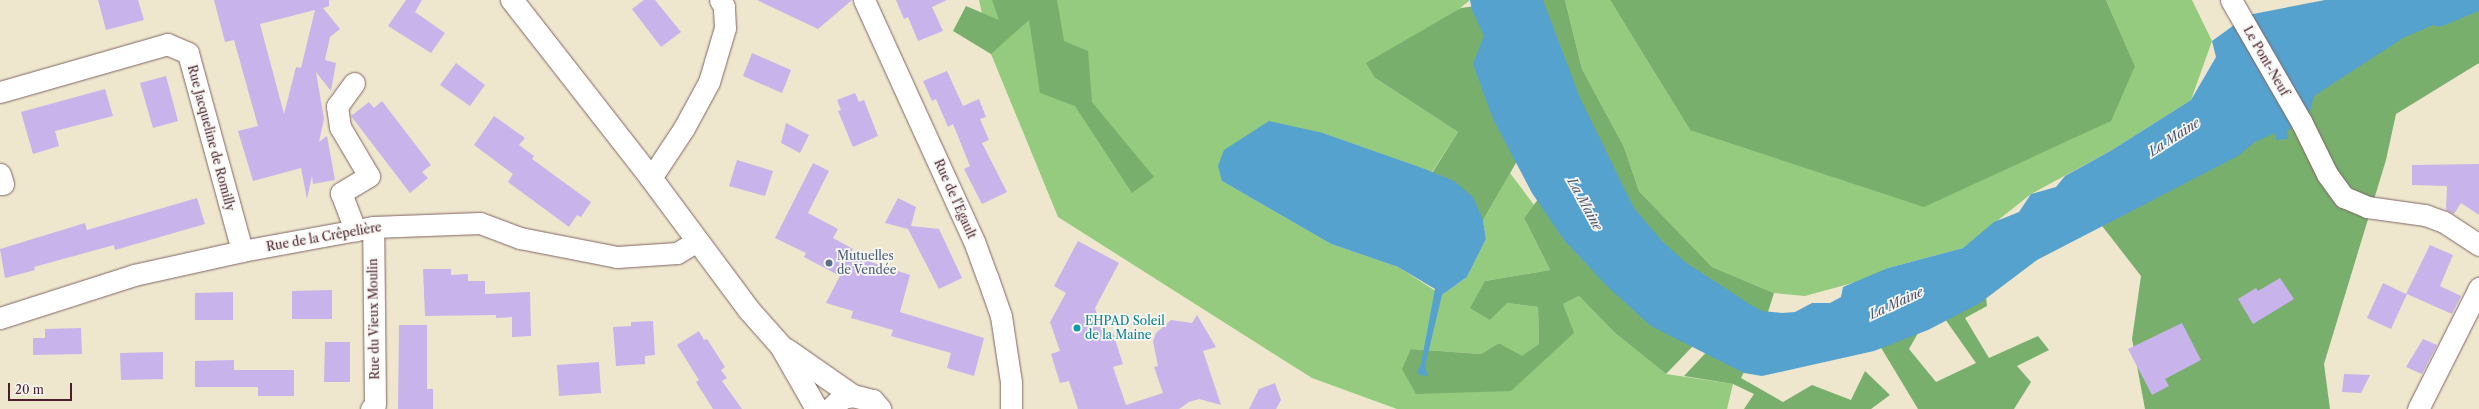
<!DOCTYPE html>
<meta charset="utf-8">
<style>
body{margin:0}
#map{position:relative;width:2479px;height:409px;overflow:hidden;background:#eee7ce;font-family:"Libre Caslon Text",serif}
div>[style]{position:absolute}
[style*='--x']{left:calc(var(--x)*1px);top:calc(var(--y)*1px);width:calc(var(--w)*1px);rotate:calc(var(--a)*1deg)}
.green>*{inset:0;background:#95cb7e}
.forest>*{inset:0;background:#78af6d}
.water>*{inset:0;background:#55a2ce}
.building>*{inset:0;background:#c8b3ea}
.roads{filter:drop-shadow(0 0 1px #836564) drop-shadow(0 0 1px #836564)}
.minor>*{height:21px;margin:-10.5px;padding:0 10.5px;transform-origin:10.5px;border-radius:10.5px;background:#fff}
.secondary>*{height:22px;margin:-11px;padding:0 11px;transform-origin:11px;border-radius:11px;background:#fff}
.dots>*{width:11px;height:11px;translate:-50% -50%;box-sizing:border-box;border:2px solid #f6f6f2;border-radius:50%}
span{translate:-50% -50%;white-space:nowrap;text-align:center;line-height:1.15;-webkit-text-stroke:3.5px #f6f6f2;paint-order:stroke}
.street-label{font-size:12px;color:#4a1f2b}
.service-label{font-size:12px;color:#4e5e75}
.left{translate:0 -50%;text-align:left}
.culture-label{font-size:12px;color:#0d838f}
.water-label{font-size:13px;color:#4e536c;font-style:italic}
.scale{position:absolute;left:8px;top:383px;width:64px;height:18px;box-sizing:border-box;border:2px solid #4a1f2b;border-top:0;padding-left:5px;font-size:12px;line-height:14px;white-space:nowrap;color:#4a1f2b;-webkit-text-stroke:3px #f6f6f2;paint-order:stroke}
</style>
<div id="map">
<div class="green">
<i style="clip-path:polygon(979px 0,1470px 0,1375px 78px,1458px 132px,1432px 172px,1323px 133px,1222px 181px,1331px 244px,1398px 267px,1442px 295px,1467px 277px,1486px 239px,1483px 220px,1510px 173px,1534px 205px,1524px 218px,1550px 270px,1485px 281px,1507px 303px,1538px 307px,1539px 344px,1522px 357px,1499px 343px,1481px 354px,1411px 349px,1511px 391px,1563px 304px,1579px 296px,1615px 333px,1666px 374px,1733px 384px,1727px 409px,1397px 409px,1312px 378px,1058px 217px,991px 54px)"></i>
<i style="clip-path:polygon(1565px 0,1610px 0,1690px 130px,2135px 66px,2106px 0,2192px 0,2212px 41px,2191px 100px,2112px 150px,2031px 194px,1963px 248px,1888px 268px,1867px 279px,1805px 296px,1774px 293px,1712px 267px,1639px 191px,1624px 147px,1582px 69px)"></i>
</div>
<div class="forest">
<i style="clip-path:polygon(992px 0,1057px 0,1064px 41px,1088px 51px,1092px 102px,1154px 177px,1132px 193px,1075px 106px,1040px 93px,1029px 20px,991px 54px,953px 31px,966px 6px,999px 20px)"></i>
<i style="clip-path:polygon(1525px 0,1565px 0,1582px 69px,1624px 147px,1639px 191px,1712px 267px,1774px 293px,1762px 331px,1722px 316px,1666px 374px,1615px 333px,1579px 296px,1563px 304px,1574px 333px,1511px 391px,1416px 394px,1402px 369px,1411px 349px,1481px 354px,1499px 343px,1522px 356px,1539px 344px,1538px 307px,1507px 303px,1490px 320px,1470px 308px,1485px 281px,1550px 270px,1524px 218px,1545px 190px,1568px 138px)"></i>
<i style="clip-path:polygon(1610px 0,2106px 0,2135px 66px,2111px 121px,1924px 207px,1690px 130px)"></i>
<i style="clip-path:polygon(2479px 1px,2479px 63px,2396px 114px,2386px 160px,2324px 364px,2330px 409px,2145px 409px,2132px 339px,2141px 276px,2092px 213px,2312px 77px)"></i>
<i style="clip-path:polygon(1483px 5px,1524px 149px,1475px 234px,1420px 192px,1458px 132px,1375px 78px,1366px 63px,1461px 8px)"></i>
<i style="clip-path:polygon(1984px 278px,1987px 306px,1965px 318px,1989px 358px,2038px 336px,2049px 350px,2017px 366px,2031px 382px,2014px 409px,1918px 409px,1877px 341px,1926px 319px,1909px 349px,1936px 382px,1976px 363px,1933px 302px)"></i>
<i style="clip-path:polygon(1714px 344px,1747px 366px,1741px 378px,1783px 402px,1812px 385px,1851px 400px,1865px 371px,1890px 395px,1871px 409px,1744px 409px,1754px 394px,1733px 384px,1684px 376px)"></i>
</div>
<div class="water">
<i style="clip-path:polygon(1470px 0,1543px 0,1580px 98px,1634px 208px,1662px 241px,1685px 262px,1751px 305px,1762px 311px,1782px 313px,1795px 312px,1812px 303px,1830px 303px,1841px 297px,1843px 287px,1888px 268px,1963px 248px,1994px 222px,2019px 212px,2031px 194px,2056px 187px,2065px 176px,2112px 150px,2191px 100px,2216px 57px,2212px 41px,2248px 15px,2325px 0,2479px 0,2479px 11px,2440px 27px,2433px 25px,2403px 38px,2314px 96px,2309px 115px,2287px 131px,2288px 139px,2276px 140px,2275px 133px,2255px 142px,2238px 156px,2037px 260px,1980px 303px,1928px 330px,1874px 351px,1762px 376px,1744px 373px,1651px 326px,1608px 287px,1564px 240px,1532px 193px,1493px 119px,1473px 64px,1484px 36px,1472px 10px)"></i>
<i style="clip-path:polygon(1269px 121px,1323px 133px,1425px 169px,1454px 181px,1473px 197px,1483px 220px,1486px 239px,1467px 277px,1442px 295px,1425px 366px,1428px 376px,1420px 375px,1417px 372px,1421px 364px,1435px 289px,1398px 267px,1331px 244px,1222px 181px,1218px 166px,1224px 150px)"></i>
</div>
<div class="building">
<i style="clip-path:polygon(98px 0,138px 0,144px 20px,106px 30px)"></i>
<i style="clip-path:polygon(evenodd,214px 0,329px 0,329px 6px,323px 8px,340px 29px,330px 37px,325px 60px,336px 63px,331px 91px,316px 72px,324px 119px,319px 142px,327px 136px,335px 180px,313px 184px,312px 176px,307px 199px,301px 168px,253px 181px,238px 131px,258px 126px,234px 40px,225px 42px,214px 0,315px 10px,301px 68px,296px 67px,284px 114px,260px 24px,315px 10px)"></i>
<i style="clip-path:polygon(406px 0,422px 0,415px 12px,445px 33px,431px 53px,388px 26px)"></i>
<i style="clip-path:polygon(644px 0,655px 0,681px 32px,661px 47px,632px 9px)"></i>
<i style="clip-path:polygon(757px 0,852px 0,818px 29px)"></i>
<i style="clip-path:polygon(896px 0,947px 0,932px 7px,943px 31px,918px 41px,908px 17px,904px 19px)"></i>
<i style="clip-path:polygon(752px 53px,791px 70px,782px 93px,743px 76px)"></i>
<i style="clip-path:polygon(456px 63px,485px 85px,470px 106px,440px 85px)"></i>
<i style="clip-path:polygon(947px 71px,963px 106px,979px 99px,986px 117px,980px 119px,989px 140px,982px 143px,1007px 192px,982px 204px,964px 169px,970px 166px,953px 124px,948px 127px,936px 99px,932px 101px,923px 81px)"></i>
<i style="clip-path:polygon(166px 76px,178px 121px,153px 128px,140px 83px)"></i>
<i style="clip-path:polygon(105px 89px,113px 116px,55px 131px,59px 146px,33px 154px,21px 112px)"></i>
<i style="clip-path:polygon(855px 93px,859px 102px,864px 100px,878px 136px,853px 147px,838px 111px,841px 110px,837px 100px)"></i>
<i style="clip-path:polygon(382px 101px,431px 165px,422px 172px,428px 178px,410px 193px,351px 116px,369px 102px,374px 108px)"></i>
<i style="clip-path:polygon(494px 116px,525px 138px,519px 145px,534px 156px,532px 159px,591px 202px,581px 217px,577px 215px,569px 227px,508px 182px,513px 174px,474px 145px)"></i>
<i style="clip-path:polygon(786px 123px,809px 135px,800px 153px,781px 143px)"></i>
<i style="clip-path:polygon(737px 160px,773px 171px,765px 196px,729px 186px)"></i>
<i style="clip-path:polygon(813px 163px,829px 171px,808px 213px,838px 229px,833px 238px,853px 249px,850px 255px,910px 275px,900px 312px,984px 338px,974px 376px,947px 368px,951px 353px,891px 336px,893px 330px,851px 318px,853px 311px,826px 303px,840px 276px,804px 257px,806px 253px,775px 238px)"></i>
<i style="clip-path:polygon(2479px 164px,2479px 215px,2461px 203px,2454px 214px,2446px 210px,2447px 186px,2412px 185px,2412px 165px)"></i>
<i style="clip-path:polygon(197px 198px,205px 224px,115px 250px,114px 245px,34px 267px,35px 270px,5px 278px,0 249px,85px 223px,87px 230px)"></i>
<i style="clip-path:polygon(898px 198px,916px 207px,911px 226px,939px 229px,962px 278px,939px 289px,908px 229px,885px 223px)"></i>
<i style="clip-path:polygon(1078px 241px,1119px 263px,1095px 308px,1104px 336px,1113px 333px,1123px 364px,1113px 367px,1126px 405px,1163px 393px,1154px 367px,1158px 366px,1153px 341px,1156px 333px,1171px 320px,1192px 323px,1197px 315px,1216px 347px,1203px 351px,1221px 405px,1199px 399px,1189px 402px,1179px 409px,1078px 409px,1069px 381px,1060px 383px,1051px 354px,1060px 351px,1050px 322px,1066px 293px,1054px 286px)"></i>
<i style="clip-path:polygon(2430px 245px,2453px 255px,2440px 286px,2461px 296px,2452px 314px,2407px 294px,2391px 329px,2367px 318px,2383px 283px,2406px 294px)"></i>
<i style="clip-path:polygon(423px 269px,451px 269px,451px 275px,468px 274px,468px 281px,485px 281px,485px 294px,530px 292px,531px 336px,512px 337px,512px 317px,496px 318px,496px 315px,425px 316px)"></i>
<i style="clip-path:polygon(2280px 278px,2294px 299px,2253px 324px,2238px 299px,2256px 288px,2258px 291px)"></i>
<i style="clip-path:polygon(332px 290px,332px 319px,292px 319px,292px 291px)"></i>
<i style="clip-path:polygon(233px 292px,233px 320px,195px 320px,195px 293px)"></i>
<i style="clip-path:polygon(653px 321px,655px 355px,645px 356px,645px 364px,616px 366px,613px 327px,631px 326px,631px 322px)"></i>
<i style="clip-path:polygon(2182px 323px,2201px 360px,2165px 379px,2169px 386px,2152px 395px,2128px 349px)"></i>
<i style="clip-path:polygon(399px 325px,427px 325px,427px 389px,433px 389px,433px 409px,398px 409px)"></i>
<i style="clip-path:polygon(81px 328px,82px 354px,33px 355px,33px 338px,45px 338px,45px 329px)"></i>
<i style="clip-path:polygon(699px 331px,704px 340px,707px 339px,725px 367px,721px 370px,727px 378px,722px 381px,742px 409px,713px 409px,696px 382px,699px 380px,677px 345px)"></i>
<i style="clip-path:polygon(2423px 339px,2437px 345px,2422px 374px,2406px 367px)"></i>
<i style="clip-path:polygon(325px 342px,350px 342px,350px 382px,324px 382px)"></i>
<i style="clip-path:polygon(163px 352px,163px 379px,121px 380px,120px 353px)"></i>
<i style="clip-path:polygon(234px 360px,234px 370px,294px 370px,294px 396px,258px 396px,258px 387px,195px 387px,195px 361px)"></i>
<i style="clip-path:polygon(599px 362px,601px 393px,559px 396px,557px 365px)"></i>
<i style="clip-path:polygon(2344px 374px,2370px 375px,2361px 393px,2342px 392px)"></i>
<i style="clip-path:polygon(1275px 383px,1281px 400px,1276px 409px,1249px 409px,1259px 389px)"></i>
</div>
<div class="roads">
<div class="minor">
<i style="--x:864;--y:0;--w:265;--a:65.5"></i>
<i style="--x:974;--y:241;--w:37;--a:70"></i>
<i style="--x:987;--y:276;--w:42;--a:70.7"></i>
<i style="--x:1001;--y:316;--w:67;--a:81.4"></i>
<i style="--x:1011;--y:382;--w:27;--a:90"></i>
<i style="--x:2231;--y:0;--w:142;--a:60"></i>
<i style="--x:2302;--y:123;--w:57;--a:63.9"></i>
<i style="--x:2327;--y:174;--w:29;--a:54"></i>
<i style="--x:2344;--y:197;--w:25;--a:23"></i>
<i style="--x:2367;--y:207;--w:59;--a:7.9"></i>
<i style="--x:2425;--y:215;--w:20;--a:20"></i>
<i style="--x:2444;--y:222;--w:42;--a:33.3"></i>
<i style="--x:354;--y:83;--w:29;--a:126"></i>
<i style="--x:337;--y:106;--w:21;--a:82"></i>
<i style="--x:340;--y:127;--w:57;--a:59.4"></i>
<i style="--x:369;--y:176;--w:33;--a:149"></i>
<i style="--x:341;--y:193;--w:40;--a:69"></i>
<i style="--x:0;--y:92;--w:174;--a:-16"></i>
<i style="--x:167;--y:44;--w:23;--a:23"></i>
<i style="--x:188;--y:53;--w:205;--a:74.7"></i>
<i style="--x:0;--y:174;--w:10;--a:73"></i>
<i style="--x:3;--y:184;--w:3;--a:180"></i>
<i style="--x:651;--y:178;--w:60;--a:-56.6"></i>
<i style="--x:684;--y:128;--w:52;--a:-61.5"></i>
<i style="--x:709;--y:82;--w:56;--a:-73.5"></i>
<i style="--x:725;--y:28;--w:22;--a:-93"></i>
<i style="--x:724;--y:6;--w:7;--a:-124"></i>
<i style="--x:0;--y:318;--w:141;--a:-17.8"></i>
<i style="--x:134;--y:275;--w:111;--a:-12.5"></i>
<i style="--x:242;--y:251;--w:133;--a:-10.4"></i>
<i style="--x:373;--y:227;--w:107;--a:-2.1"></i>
<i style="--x:480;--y:223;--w:43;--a:20.6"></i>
<i style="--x:520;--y:238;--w:99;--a:11.1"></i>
<i style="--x:617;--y:257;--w:60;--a:-3.8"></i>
<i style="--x:677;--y:253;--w:23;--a:-31"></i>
<i style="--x:371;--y:409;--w:6;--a:-51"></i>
<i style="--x:375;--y:404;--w:177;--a:-90.6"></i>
<i style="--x:2418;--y:409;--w:136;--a:-63.2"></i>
</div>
<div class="secondary">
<i style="--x:512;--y:0;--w:226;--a:52"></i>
<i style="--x:651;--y:178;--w:164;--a:53.4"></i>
<i style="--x:749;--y:310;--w:48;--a:48.4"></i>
<i style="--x:781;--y:346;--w:73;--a:60.3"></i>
<i style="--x:787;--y:350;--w:80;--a:34.9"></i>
<i style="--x:831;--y:409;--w:16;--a:-43"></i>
<i style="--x:843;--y:398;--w:10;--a:-11"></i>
<i style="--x:853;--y:396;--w:21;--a:14"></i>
<i style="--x:873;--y:401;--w:11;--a:49"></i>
</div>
</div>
<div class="dots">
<i style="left:829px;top:263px;background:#5c6f8a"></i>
<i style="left:1077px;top:328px;background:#0f9aa8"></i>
</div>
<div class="street-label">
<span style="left:2266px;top:61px;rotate:60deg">Le Pont-Neuf</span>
<span style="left:211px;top:138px;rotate:75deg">Rue Jacqueline de Romilly</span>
<span style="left:955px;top:199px;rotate:66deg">Rue de l'Egault</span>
<span style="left:324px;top:237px;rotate:-10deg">Rue de la Crêpelière</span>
<span style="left:374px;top:319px;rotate:-91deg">Rue du Vieux Moulin</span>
</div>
<div class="service-label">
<span class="left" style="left:837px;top:263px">Mutuelles<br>de Vendée</span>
</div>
<div class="culture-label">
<span class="left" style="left:1085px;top:328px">EHPAD Soleil<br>de la Maine</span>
</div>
<div class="water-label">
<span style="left:2174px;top:137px;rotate:-33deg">La Maine</span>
<span style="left:1585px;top:204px;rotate:61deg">La Maine</span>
<span style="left:1896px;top:303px;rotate:-25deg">La Maine</span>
</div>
<div class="scale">20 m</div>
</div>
